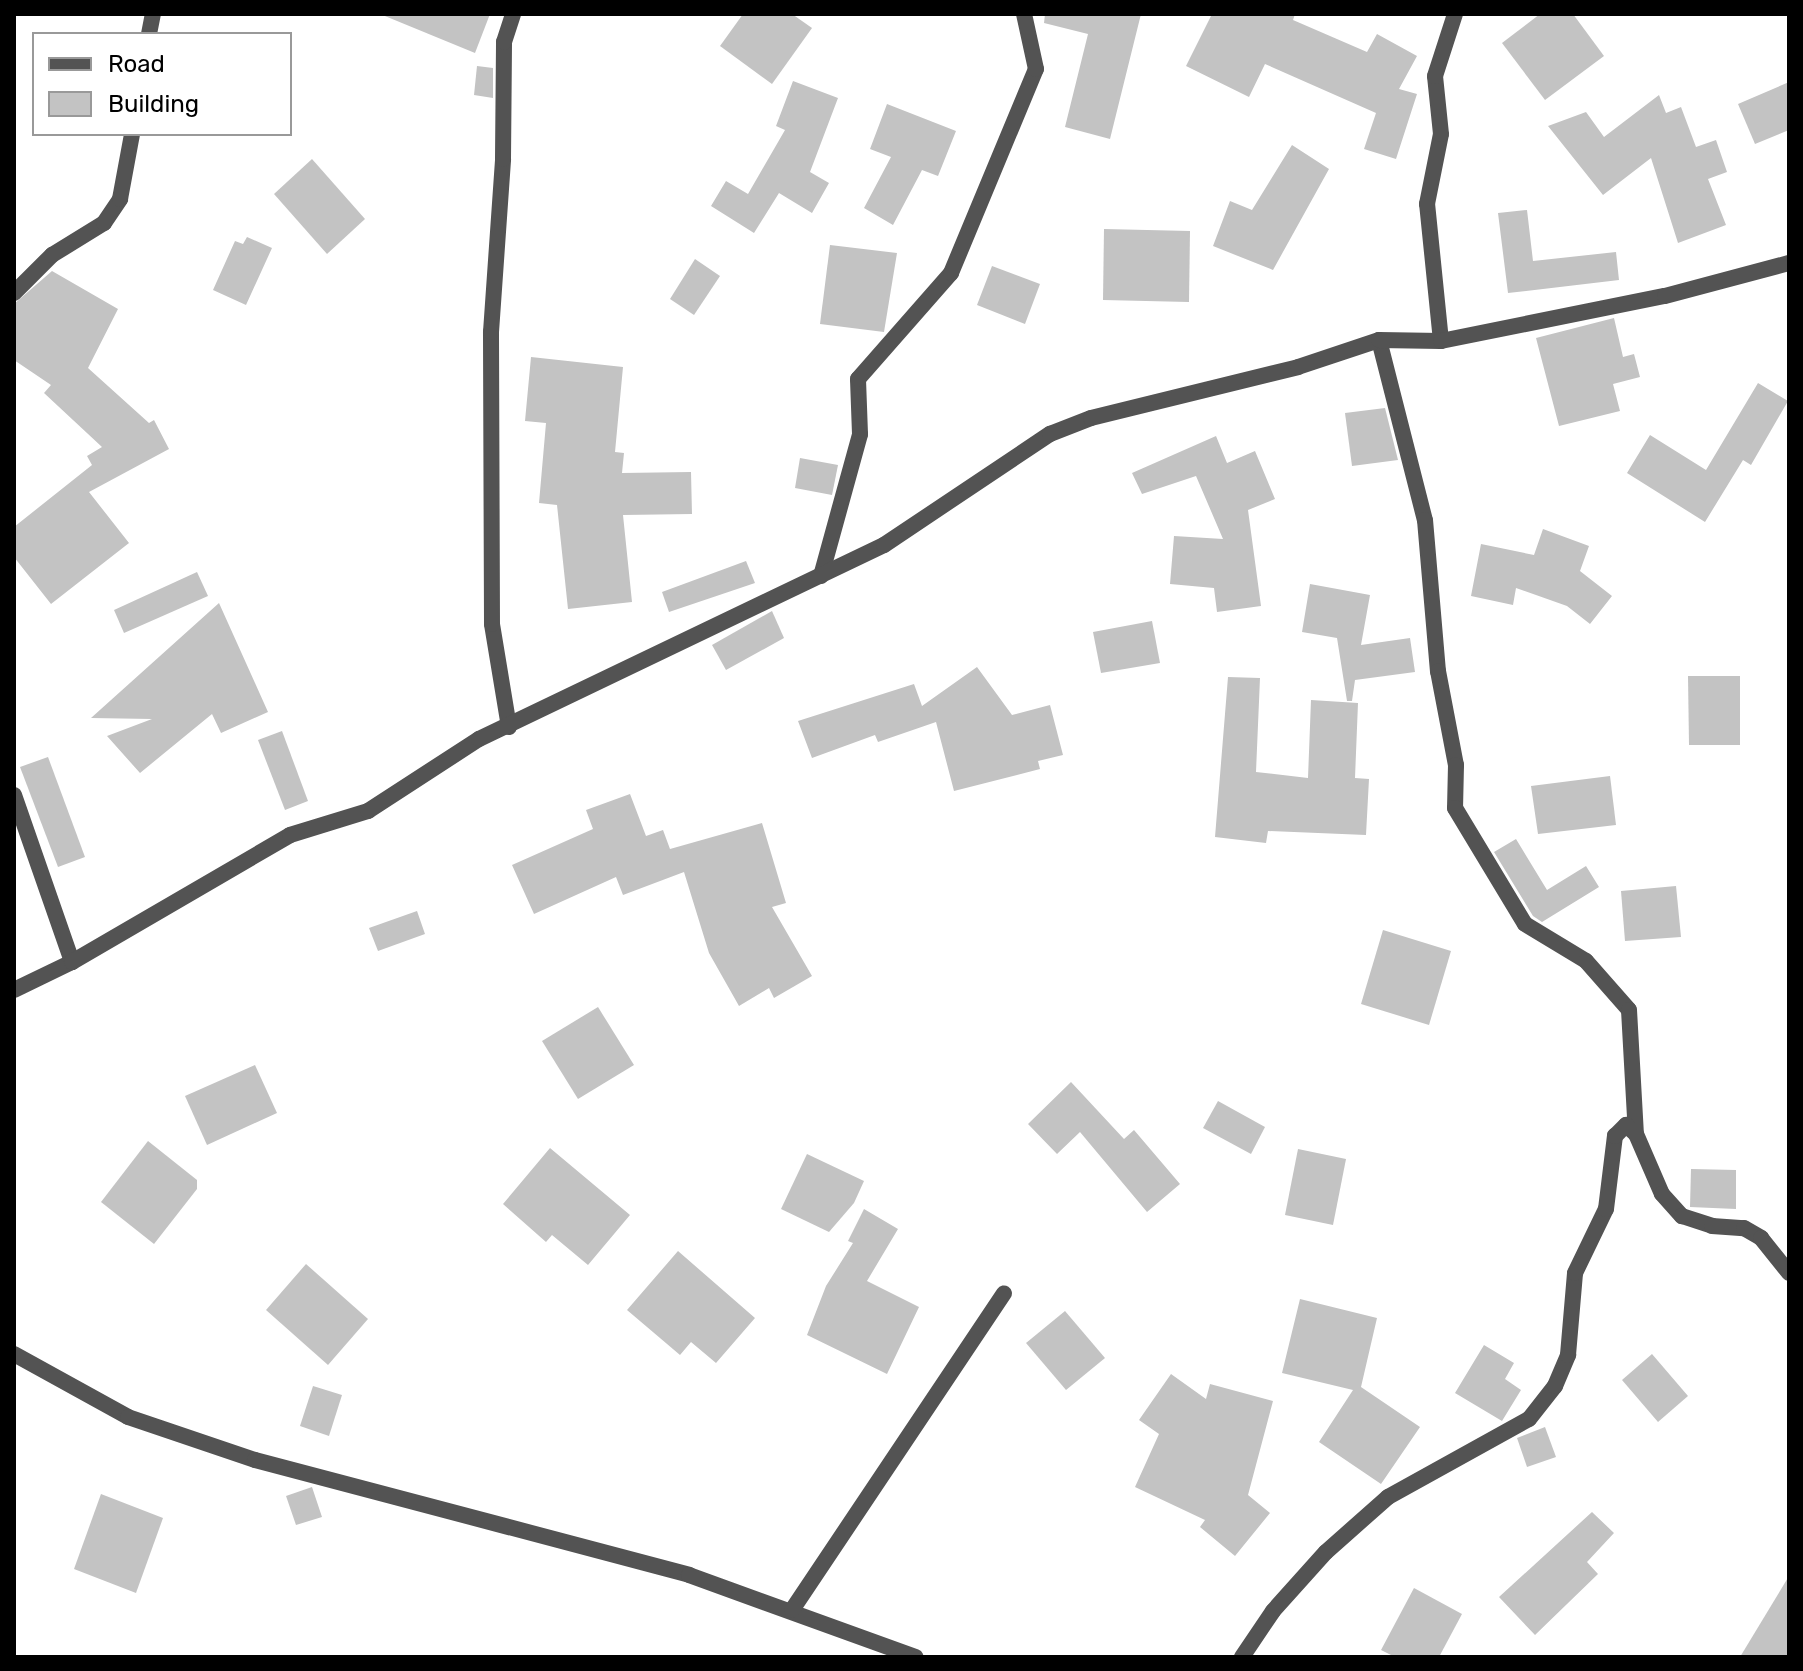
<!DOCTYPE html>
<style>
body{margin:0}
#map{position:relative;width:1803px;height:1671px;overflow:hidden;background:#fff;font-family:Rubik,sans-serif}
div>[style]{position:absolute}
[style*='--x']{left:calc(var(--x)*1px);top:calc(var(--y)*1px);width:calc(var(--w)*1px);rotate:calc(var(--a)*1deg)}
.building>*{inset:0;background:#c3c3c3}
.minor>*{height:16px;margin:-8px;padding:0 8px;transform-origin:8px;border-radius:8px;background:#535353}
span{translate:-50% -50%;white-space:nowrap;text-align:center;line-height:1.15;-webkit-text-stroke:6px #fff;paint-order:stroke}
.frame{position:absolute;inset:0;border:16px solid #000;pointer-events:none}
.legend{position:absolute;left:32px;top:32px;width:260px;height:104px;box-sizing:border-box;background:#fff;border:2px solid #999;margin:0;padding:10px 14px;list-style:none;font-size:24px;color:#000}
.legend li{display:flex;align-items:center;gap:16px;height:40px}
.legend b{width:40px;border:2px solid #999}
</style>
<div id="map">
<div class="building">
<i style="clip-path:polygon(380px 14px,490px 14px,475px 53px)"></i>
<i style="clip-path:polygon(743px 14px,792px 14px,812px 28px,772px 84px,720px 46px)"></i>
<i style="clip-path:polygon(1045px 14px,1141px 14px,1110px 139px,1065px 127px,1088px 34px,1044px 23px)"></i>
<i style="clip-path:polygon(1212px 14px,1295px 14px,1293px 20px,1367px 52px,1377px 34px,1417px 56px,1399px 89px,1417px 94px,1396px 159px,1364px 149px,1376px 113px,1265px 64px,1249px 97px,1186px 66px)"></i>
<i style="clip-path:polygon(1540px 14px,1573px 14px,1604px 56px,1545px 100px,1502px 43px)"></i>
<i style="clip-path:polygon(477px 66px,493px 68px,493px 98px,474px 95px)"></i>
<i style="clip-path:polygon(793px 81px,838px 98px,810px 172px,829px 183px,812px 213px,779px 193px,754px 233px,711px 206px,726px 181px,748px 194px,785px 130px,776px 126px)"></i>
<i style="clip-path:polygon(1789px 82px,1789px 130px,1755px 144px,1738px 104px)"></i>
<i style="clip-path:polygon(1659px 95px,1666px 113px,1681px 107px,1696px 147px,1716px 140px,1727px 172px,1708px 179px,1726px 225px,1678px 243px,1651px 158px,1603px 195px,1548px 126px,1586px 112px,1604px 137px)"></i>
<i style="clip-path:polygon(887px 104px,956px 131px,938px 176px,922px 170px,893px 225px,864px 208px,891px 157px,870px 149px)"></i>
<i style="clip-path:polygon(1292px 145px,1329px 169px,1273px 270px,1213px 246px,1230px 201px,1252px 210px)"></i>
<i style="clip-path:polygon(312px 159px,365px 219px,327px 254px,274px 194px)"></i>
<i style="clip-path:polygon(1527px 210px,1533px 261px,1616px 252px,1619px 280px,1508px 293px,1498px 213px)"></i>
<i style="clip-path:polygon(1104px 229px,1190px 231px,1189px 302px,1103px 300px)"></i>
<i style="clip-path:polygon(247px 237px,272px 248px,246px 305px,213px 290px,235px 241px,243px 244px)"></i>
<i style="clip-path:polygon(830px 245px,897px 253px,884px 332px,820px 324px)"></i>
<i style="clip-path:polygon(695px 259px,720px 276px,694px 315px,670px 299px)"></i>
<i style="clip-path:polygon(992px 266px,1040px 284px,1025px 324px,977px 305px)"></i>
<i style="clip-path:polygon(52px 271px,118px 309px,88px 368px,149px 423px,154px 420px,169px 449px,89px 492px,129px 543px,51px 604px,14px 557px,14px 527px,92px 465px,87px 456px,102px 447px,44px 393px,51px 385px,14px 360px,14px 304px)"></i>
<i style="clip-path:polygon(1614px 318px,1623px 357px,1634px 354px,1640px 377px,1613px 384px,1620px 411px,1559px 426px,1536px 338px)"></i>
<i style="clip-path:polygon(531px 357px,623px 367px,615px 452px,624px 453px,622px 473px,691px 472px,692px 514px,623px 515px,632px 602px,568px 609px,557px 505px,539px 503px,546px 423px,525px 421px)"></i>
<i style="clip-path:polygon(1758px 383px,1788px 401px,1751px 465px,1743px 460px,1705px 522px,1627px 473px,1650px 435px,1706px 470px)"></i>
<i style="clip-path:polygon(1385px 408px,1398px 460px,1352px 466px,1345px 413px)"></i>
<i style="clip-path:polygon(1216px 436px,1227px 463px,1255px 451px,1275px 499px,1248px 510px,1261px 606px,1217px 612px,1214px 588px,1170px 584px,1174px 536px,1223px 539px,1196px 476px,1142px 494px,1132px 473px)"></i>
<i style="clip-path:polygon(800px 458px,838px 465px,832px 495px,795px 488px)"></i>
<i style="clip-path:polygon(1543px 529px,1589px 546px,1580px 571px,1612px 596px,1590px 624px,1567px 606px,1516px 588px,1513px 605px,1471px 596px,1481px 544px,1534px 555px)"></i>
<i style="clip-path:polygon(746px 561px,755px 583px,669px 612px,662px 592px)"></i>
<i style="clip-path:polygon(197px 572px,208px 596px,124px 633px,114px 610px)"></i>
<i style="clip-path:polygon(1310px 584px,1370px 595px,1361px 645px,1410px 638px,1415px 672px,1355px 680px,1352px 701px,1347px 701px,1337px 638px,1302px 632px)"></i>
<i style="clip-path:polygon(219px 603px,268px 712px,221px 733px,212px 714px,140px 773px,107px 736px,152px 719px,91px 718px)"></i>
<i style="clip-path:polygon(772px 611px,784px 638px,726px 670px,712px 645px)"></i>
<i style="clip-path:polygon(1152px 621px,1160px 663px,1101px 673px,1093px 632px)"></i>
<i style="clip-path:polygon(977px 667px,1012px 715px,1050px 705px,1063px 755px,1038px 761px,1040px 769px,954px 791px,936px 722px,878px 742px,875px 735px,812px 758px,798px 721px,914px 684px,922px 706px)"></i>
<i style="clip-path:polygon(1688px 676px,1740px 676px,1740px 745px,1689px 745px)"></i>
<i style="clip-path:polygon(1228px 677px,1260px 678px,1256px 772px,1308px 778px,1311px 700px,1358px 703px,1355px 778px,1369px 779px,1366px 835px,1268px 831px,1266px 843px,1215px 837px)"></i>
<i style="clip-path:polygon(282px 731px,308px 801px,285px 810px,258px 740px)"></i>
<i style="clip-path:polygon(48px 757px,85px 857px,58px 867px,20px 767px)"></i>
<i style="clip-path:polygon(1610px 776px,1616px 825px,1538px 834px,1531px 786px)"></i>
<i style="clip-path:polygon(630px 794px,646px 836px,663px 830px,670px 849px,762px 823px,786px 903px,772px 907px,812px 976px,774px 998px,769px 988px,739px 1006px,709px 953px,684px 872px,623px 895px,616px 877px,534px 914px,512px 865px,593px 829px,586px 810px)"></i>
<i style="clip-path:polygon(1516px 839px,1547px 890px,1586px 866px,1599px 887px,1542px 922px,1533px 916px,1494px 852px)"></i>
<i style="clip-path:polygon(1676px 886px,1681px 937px,1625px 941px,1621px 891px)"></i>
<i style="clip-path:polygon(417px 911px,425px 934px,378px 951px,369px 928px)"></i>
<i style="clip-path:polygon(1383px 930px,1451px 951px,1429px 1025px,1361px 1004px)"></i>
<i style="clip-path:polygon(598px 1007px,634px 1065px,578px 1099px,542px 1041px)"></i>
<i style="clip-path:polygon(255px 1065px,277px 1113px,207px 1145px,185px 1096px)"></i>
<i style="clip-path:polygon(1071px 1082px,1124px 1139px,1134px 1130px,1180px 1184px,1147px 1212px,1080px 1132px,1057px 1154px,1028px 1124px)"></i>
<i style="clip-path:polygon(1218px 1101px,1265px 1127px,1251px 1154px,1203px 1128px)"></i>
<i style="clip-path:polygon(148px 1141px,197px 1180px,197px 1189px,154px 1244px,101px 1202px)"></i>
<i style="clip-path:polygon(550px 1148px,630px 1215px,588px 1265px,552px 1235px,546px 1242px,503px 1204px)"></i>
<i style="clip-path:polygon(1298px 1149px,1346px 1159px,1333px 1225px,1285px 1215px)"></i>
<i style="clip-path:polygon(807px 1154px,864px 1181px,854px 1203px,829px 1232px,781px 1209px)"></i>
<i style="clip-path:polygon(1691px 1169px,1736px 1170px,1736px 1209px,1690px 1207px)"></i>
<i style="clip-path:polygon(864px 1209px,898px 1229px,867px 1281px,919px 1307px,887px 1374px,807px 1335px,826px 1286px,853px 1243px,848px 1241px)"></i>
<i style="clip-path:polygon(678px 1251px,755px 1318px,716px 1363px,691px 1342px,680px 1355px,627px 1310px)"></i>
<i style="clip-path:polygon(306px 1264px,368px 1319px,328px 1365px,266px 1310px)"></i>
<i style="clip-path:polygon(1300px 1299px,1377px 1318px,1361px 1387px,1420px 1427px,1381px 1484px,1319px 1442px,1353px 1390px,1282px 1373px)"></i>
<i style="clip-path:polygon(1065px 1311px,1105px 1358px,1066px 1390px,1026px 1343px)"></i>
<i style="clip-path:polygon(1484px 1345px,1514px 1363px,1505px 1379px,1521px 1390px,1502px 1421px,1455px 1393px)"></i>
<i style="clip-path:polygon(1652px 1354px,1688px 1396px,1658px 1422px,1622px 1380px)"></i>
<i style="clip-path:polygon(1171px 1374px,1206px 1399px,1210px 1384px,1273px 1401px,1248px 1495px,1270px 1513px,1235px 1556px,1200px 1527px,1205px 1520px,1135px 1487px,1159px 1434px,1139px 1420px)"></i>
<i style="clip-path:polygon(313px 1386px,342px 1395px,329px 1436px,300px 1426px)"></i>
<i style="clip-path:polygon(1545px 1427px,1556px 1457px,1527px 1467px,1517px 1438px)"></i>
<i style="clip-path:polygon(312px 1487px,322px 1517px,296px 1525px,286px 1496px)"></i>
<i style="clip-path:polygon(101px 1494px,163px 1518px,136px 1593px,74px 1569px)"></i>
<i style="clip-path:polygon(1592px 1512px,1614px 1533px,1587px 1562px,1598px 1574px,1535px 1635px,1499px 1597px)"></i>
<i style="clip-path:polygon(1789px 1576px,1789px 1657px,1740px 1657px)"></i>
<i style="clip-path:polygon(1414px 1588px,1462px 1614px,1439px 1657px,1395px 1657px,1381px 1650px)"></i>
</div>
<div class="minor">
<i style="--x:149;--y:34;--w:20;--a:-79"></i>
<i style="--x:14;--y:293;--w:54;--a:-45"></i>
<i style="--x:52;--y:255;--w:61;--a:-31.6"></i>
<i style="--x:104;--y:223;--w:29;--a:-56"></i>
<i style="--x:120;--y:199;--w:66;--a:-79.5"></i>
<i style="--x:1379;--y:340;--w:186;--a:75.7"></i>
<i style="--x:1425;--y:520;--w:152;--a:85.1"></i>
<i style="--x:1438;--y:671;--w:96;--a:79.2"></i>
<i style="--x:1456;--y:765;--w:43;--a:91.3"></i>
<i style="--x:1455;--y:808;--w:135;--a:58.9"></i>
<i style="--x:1525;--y:924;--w:71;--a:31.2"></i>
<i style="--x:1586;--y:961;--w:65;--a:48.7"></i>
<i style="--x:1629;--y:1010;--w:124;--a:86.8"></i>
<i style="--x:1636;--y:1134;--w:65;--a:66.6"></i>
<i style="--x:1662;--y:1194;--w:30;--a:48"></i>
<i style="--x:1682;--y:1216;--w:32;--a:18"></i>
<i style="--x:1712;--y:1226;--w:32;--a:4"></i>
<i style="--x:1744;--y:1228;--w:20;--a:30"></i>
<i style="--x:1761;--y:1238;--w:45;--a:51.3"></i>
<i style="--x:1441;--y:341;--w:138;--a:-95.8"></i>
<i style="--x:1427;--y:204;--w:71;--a:-78.7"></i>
<i style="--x:1441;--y:134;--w:58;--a:-95.9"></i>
<i style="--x:1435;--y:76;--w:65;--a:-72.1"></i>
<i style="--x:821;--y:576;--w:147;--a:-74.6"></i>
<i style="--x:860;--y:434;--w:55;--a:-92.1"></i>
<i style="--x:858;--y:379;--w:141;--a:-48.7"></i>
<i style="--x:951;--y:273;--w:221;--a:-67.4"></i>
<i style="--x:1036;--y:69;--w:56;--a:-102.3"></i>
<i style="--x:509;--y:727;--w:104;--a:-99.4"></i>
<i style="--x:492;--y:624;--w:292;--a:-90.2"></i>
<i style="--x:491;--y:332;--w:173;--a:-86"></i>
<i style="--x:503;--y:159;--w:117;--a:-89.5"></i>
<i style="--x:504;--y:42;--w:29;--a:-72"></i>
<i style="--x:14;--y:795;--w:177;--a:70.8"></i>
<i style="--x:14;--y:990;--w:64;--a:-25.8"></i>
<i style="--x:72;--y:962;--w:252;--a:-30.2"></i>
<i style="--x:290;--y:835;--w:82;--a:-17.1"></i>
<i style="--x:368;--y:811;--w:132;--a:-33"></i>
<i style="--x:479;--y:739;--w:449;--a:-25.6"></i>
<i style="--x:884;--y:545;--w:200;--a:-33.8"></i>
<i style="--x:1050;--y:434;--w:44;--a:-21.3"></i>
<i style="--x:1091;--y:418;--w:213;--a:-13.8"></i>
<i style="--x:1298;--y:367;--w:85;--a:-18.4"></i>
<i style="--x:1379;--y:340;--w:62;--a:0.9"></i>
<i style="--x:1441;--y:341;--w:228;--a:-11.4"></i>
<i style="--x:1665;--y:296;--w:128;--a:-14.9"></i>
<i style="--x:14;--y:1354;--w:130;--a:28.9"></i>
<i style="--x:128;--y:1417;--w:134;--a:18.7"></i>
<i style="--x:255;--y:1460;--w:449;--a:14.8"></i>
<i style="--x:689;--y:1575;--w:241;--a:19.9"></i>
<i style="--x:792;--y:1610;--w:381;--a:-56.2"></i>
<i style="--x:1242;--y:1657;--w:55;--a:-56"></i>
<i style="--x:1273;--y:1611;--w:79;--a:-48.1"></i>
<i style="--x:1326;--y:1552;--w:83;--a:-41.6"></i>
<i style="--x:1388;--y:1497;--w:161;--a:-29"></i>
<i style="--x:1529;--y:1419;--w:42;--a:-51.8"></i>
<i style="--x:1555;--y:1386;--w:34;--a:-67"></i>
<i style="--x:1568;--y:1355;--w:82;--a:-85.1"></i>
<i style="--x:1575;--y:1273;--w:71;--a:-64.2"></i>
<i style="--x:1606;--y:1209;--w:74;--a:-83"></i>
<i style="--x:1615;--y:1136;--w:16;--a:-45"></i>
<i style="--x:1626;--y:1125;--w:13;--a:42"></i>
</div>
<div class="frame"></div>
<ul class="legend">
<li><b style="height:10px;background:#535353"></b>Road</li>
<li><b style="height:22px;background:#c3c3c3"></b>Building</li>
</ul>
</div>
